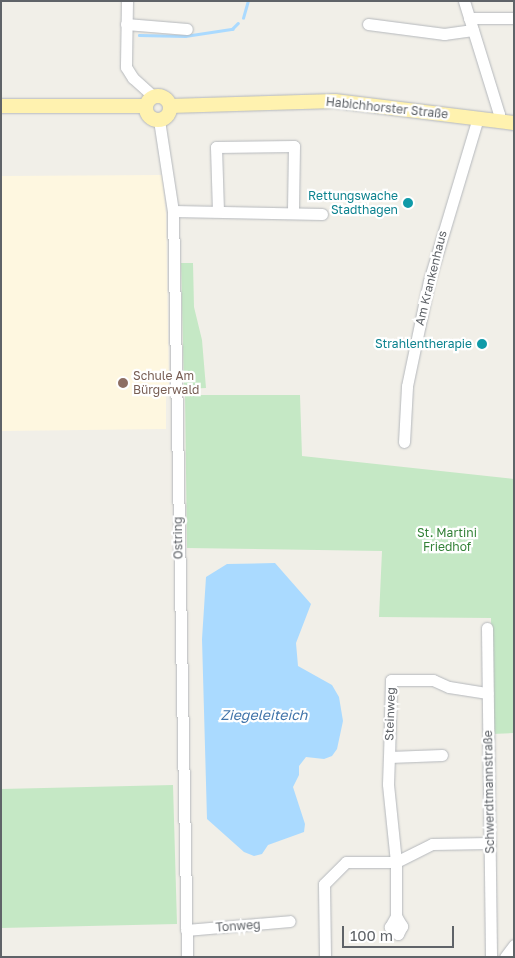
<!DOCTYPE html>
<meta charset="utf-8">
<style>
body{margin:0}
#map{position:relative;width:515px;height:958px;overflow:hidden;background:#f1efe8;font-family:"Golos Text",sans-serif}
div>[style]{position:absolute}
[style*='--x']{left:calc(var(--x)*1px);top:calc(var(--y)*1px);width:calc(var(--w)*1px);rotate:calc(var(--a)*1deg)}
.commercial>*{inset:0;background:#fef7e0}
.green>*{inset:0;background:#c5e8c5}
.water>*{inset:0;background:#aadaff}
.stream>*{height:2.5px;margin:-1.25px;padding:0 1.25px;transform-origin:1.25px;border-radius:1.25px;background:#aadaff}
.roads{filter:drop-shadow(0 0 1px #b5b8bc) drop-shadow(0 0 1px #b5b8bc)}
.minor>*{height:11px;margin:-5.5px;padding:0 5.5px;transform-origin:5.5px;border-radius:5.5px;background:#fff}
.major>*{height:14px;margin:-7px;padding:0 7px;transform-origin:7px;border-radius:7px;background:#fff2af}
.major>.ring{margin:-7px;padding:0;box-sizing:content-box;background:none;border:14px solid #fff2af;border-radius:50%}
.dots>*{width:14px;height:14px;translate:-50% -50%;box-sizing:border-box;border:2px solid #fff;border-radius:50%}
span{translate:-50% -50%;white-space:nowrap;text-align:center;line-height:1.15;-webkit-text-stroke:4.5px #fff;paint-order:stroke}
.street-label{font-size:12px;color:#5f6368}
.culture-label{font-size:12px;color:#0d838f}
.right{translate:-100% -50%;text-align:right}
.education-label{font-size:12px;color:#785e54}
.left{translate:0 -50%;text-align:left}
.park-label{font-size:12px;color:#348238}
.water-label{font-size:14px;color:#4174aa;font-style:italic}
.frame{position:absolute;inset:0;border:2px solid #5f6368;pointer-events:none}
.scale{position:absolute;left:342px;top:926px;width:112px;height:22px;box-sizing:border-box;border:2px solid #5f6368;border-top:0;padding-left:6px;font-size:15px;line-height:18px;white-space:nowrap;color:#5f6368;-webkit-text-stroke:4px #fff;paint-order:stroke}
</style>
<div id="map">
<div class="commercial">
<i style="clip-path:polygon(162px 175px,166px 214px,169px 386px,166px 387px,166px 429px,1px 431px,1px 176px)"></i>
</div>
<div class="green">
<i style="clip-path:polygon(181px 263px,193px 263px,194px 307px,202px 340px,206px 388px,184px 389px)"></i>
<i style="clip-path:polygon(185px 395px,300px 395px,302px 456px,514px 479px,514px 733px,492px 734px,491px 618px,379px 617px,382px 551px,187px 548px)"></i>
<i style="clip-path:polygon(173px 785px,177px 924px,1px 928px,1px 789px)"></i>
</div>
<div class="water">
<i style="clip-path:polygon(275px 563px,311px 604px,296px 643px,298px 666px,332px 685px,339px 697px,343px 721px,337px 749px,332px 756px,324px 759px,306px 757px,299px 766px,299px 775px,293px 787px,305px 824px,304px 832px,268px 845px,262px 854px,254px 856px,244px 852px,207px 819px,202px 639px,206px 577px,227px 564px)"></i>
</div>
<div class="stream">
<i style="--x:243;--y:18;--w:18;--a:-74"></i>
<i style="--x:139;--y:35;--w:46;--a:1.2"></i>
<i style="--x:185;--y:36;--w:48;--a:-8.5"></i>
<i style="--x:232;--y:29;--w:8;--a:-45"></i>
</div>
<div class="roads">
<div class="minor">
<i style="--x:127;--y:1;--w:66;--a:90.9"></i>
<i style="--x:126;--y:67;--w:13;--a:58"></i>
<i style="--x:133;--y:78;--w:28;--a:42"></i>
<i style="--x:464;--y:1;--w:118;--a:72.8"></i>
<i style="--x:499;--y:114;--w:7;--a:98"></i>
<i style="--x:469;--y:18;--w:45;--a:0"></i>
<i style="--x:126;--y:24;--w:61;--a:4.7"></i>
<i style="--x:368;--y:24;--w:77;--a:7.5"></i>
<i style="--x:444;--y:34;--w:29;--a:-8"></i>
<i style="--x:159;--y:120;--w:92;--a:81.3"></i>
<i style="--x:173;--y:211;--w:746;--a:88.92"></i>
<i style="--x:173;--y:211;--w:149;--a:1.2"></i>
<i style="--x:218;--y:211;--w:64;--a:-91.8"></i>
<i style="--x:216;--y:147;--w:78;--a:-0.7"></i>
<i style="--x:294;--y:146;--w:67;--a:90.9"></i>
<i style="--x:404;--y:442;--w:56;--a:-86.9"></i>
<i style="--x:407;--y:386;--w:107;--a:-78.2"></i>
<i style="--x:429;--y:281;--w:170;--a:-73.3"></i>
<i style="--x:487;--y:628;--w:329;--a:89.3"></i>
<i style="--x:389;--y:757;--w:77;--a:-88.5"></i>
<i style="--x:391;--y:680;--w:42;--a:0"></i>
<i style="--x:433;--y:680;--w:17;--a:24"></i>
<i style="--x:449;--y:687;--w:39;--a:9"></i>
<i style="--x:396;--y:916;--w:12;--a:59"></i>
<i style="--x:402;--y:926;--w:9;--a:117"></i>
<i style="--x:398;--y:934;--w:11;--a:-139"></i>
<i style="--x:390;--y:927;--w:13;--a:-61"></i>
<i style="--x:396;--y:916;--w:54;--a:-90"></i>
<i style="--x:396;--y:862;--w:78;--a:-95.9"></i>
<i style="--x:388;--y:784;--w:27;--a:-88"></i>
<i style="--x:389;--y:757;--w:53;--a:-2.2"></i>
<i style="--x:186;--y:930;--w:104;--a:-4.9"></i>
<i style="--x:325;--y:956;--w:72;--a:-90.8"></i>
<i style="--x:324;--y:884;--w:31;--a:-45"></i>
<i style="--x:346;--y:862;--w:50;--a:0"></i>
<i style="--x:396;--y:862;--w:40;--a:-26.6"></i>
<i style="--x:432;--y:844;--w:57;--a:-1"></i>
<i style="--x:505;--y:957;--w:15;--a:-53"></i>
</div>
<div class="major">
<i class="ring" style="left:146px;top:96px;width:10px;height:10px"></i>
<i style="--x:1;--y:106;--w:145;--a:0"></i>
<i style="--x:170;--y:106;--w:165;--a:-1.7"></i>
<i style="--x:335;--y:101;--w:180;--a:7"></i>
</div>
</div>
<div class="dots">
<i style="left:408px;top:203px;background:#0f9aa8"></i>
<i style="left:482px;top:344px;background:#0f9aa8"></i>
<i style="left:123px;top:383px;background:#8d6e63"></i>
</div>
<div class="street-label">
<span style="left:387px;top:108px;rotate:6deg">Habichhorster Straße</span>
<span style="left:431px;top:278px;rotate:-76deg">Am Krankenhaus</span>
<span style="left:178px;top:538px;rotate:-91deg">Ostring</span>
<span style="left:390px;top:714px;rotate:-88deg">Steinweg</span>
<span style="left:489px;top:792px;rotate:-91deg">Schwerdtmannstraße</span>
<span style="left:238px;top:926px;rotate:-4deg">Tonweg</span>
</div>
<div class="culture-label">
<span class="right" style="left:398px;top:203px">Rettungswache<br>Stadthagen</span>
<span class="right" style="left:472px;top:344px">Strahlentherapie</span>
</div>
<div class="education-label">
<span class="left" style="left:133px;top:383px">Schule Am<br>Bürgerwald</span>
</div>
<div class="park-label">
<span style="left:447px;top:540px">St. Martini<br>Friedhof</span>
</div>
<div class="water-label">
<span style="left:264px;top:715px">Ziegeleiteich</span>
</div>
<div class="frame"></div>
<div class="scale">100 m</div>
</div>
